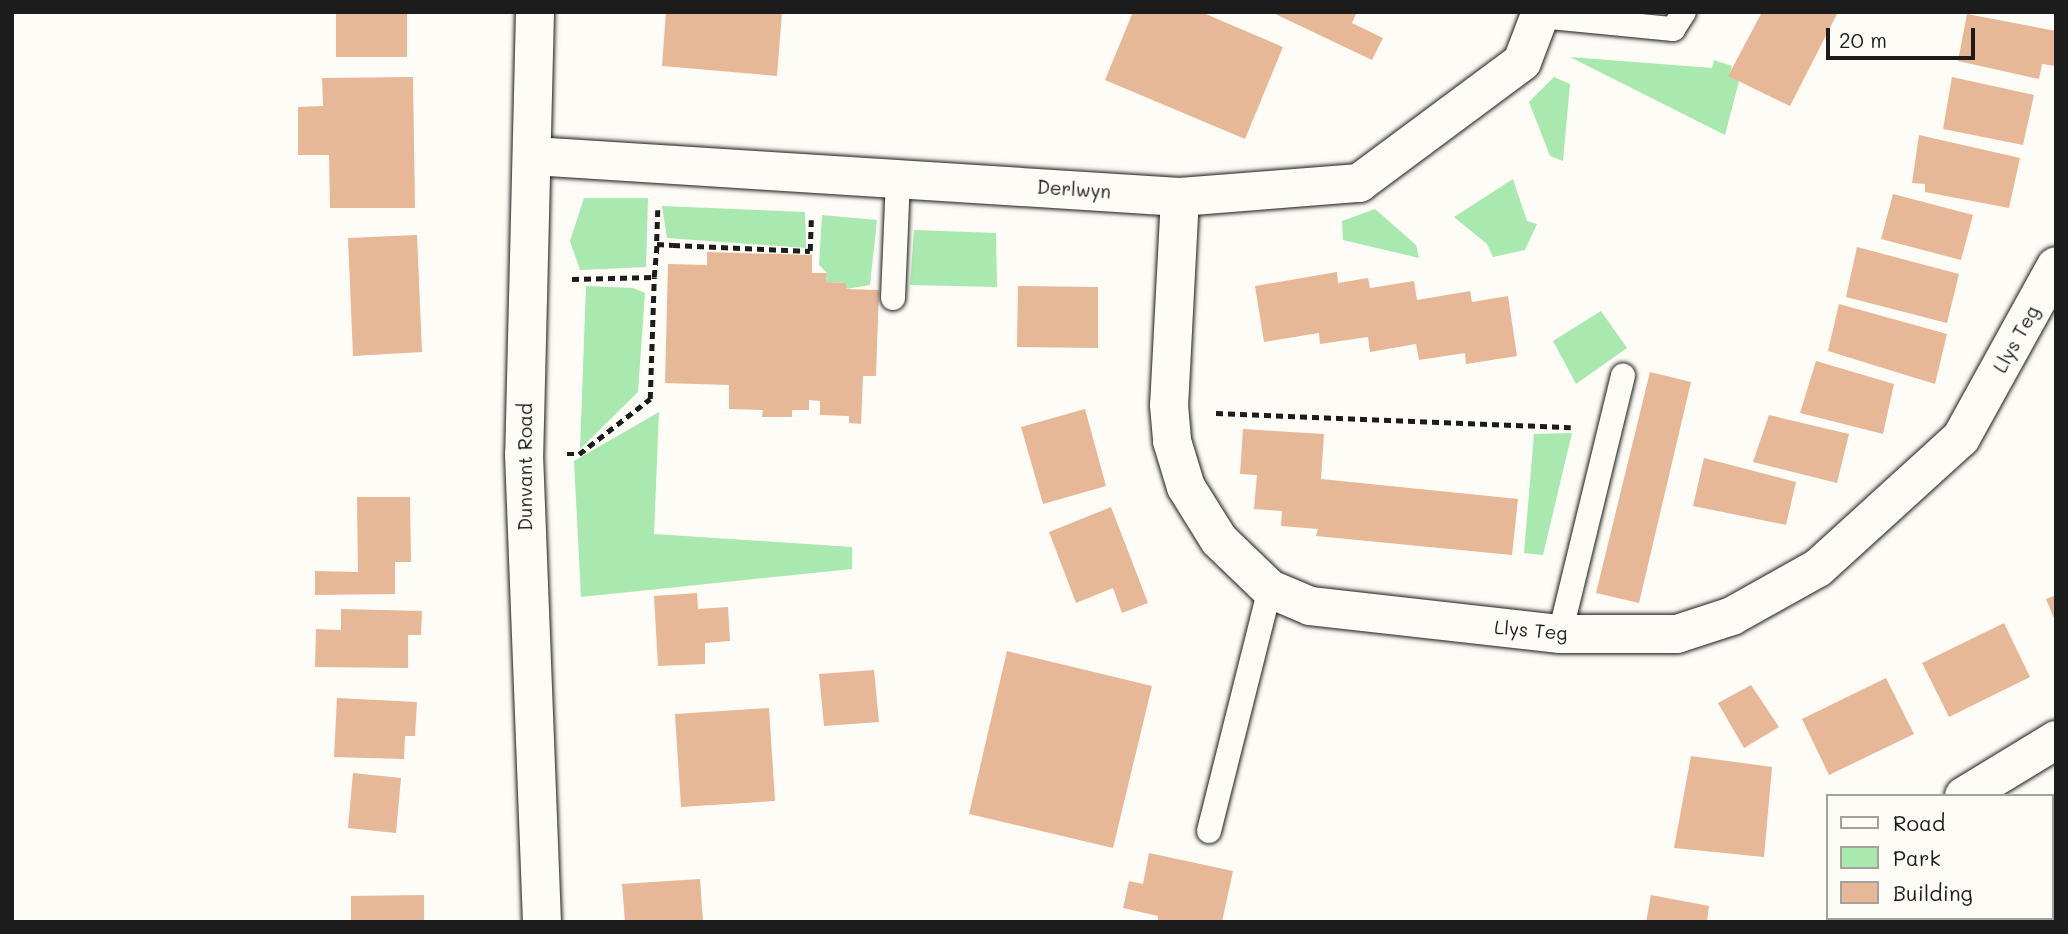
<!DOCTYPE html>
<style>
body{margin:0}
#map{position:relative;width:2068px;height:934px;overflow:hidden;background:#fdfcf7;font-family:Mali,sans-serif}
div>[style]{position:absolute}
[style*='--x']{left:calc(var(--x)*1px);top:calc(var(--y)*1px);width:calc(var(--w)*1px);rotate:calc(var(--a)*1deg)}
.green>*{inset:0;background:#a9e8af}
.building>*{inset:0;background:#e7b898}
.path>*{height:4.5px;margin-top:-2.25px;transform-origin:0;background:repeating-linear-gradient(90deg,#1c1c1c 0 7px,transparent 0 12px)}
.roads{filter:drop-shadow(0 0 2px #1c1c1c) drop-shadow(0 0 2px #1c1c1c)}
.service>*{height:24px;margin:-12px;padding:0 12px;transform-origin:12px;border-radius:12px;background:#fdfcf7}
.minor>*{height:38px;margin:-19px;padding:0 19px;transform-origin:19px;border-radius:19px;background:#fdfcf7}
.tertiary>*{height:38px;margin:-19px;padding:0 19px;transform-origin:19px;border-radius:19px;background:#fdfcf7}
.secondary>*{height:38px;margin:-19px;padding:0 19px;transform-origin:19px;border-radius:19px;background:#fdfcf7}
span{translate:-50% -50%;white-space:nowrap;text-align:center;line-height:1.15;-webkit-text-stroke:7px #fdfcf7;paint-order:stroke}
.street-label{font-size:19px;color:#1c1c1c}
.frame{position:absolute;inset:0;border:14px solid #1c1c1c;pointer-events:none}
.legend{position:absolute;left:1826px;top:794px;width:228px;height:126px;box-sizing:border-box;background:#fdfcf7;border:2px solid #a3a29f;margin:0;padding:9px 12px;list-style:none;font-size:21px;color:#1c1c1c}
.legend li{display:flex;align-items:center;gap:14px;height:35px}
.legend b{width:35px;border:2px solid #a3a29f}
.scale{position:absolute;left:1826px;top:28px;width:149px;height:32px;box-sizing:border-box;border:4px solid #1c1c1c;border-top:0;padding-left:9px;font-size:21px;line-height:24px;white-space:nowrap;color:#1c1c1c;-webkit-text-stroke:5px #fdfcf7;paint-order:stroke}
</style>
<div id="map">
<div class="green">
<i style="clip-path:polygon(1570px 57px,1712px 68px,1714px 60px,1732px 66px,1729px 76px,1739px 81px,1725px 135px)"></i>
<i style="clip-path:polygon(1554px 77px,1570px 84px,1563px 161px,1550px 156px,1529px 102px)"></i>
<i style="clip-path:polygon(1513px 179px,1527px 221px,1537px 224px,1525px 250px,1493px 257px,1487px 244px,1454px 217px)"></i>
<i style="clip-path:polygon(584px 198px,648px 198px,646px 267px,580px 270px,570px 241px)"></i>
<i style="clip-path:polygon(662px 206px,805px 212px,806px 248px,667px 238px)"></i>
<i style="clip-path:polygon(1375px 209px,1416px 245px,1419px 258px,1343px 240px,1342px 221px)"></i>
<i style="clip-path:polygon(822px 215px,877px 220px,870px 285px,846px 289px,846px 283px,826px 282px,827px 273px,819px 265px)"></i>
<i style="clip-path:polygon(914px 230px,996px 233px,997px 287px,910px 285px)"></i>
<i style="clip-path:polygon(586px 286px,633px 288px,645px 293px,638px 392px,580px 449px)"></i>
<i style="clip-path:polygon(1601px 311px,1627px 348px,1576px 384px,1553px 341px)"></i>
<i style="clip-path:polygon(659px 412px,654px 534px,852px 547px,852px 569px,581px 597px,574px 461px)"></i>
<i style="clip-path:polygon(1572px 433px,1543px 555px,1524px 553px,1534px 434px)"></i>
</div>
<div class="building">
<i style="clip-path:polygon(336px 12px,407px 12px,407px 57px,336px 57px)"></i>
<i style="clip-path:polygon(666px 12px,782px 12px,777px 76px,662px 66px)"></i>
<i style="clip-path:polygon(1133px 12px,1201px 12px,1283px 47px,1245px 139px,1105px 80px)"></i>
<i style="clip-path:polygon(1271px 12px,1357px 12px,1352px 23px,1383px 38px,1372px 60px)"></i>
<i style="clip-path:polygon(1762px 12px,1838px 12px,1790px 106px,1728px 76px)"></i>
<i style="clip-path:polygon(1967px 14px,2056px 31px,2056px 66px,2042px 64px,2039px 79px,1958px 61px)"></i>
<i style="clip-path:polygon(413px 77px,415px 208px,330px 208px,329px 155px,298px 155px,298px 107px,323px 106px,322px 78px)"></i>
<i style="clip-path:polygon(1952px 77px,2034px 95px,2023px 145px,1943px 129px)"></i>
<i style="clip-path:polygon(1919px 135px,2020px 158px,2009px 208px,1925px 192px,1925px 184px,1912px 183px)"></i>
<i style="clip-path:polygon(1893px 194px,1973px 215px,1961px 260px,1881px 239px)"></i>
<i style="clip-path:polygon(417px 235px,422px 352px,353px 356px,348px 238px)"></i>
<i style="clip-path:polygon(1857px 247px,1959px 274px,1947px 323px,1846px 297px)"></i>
<i style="clip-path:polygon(707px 252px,812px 255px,812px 273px,827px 273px,826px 282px,846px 283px,846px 289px,879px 290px,876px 376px,863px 376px,861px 424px,849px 423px,849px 416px,820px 415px,820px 401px,809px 400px,809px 410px,792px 410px,792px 417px,762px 417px,763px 410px,729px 409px,729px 385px,665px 383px,668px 264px,707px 265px)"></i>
<i style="clip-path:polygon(1337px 272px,1338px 283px,1368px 278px,1370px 288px,1414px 281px,1417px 300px,1470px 291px,1472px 302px,1508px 296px,1517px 356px,1466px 364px,1465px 353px,1419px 360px,1416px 344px,1370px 352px,1368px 337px,1320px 344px,1319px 333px,1264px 342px,1255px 286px)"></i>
<i style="clip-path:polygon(1018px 286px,1098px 287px,1098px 348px,1017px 347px)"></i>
<i style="clip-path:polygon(1839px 304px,1947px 334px,1935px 384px,1828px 351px)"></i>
<i style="clip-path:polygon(1816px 361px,1894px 384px,1883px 434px,1800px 413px)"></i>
<i style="clip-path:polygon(1650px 372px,1691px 382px,1639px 603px,1596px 593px)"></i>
<i style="clip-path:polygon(1085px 409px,1106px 486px,1043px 504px,1021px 427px)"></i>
<i style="clip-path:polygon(1769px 415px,1849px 434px,1837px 483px,1753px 462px)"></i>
<i style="clip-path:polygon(1243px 429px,1324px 434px,1321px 479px,1518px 499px,1512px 555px,1316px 536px,1318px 529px,1281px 526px,1282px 511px,1254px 509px,1257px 475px,1240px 474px)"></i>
<i style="clip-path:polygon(1704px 458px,1796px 482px,1786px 525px,1693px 506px)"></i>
<i style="clip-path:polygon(357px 497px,410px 497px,411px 562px,395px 562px,395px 594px,315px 595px,315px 571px,358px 572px)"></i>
<i style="clip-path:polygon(1111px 507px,1148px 603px,1122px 613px,1113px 588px,1076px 603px,1049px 532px)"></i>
<i style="clip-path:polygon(697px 593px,698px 609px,728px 607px,730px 641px,705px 643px,705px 664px,658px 666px,654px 596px)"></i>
<i style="clip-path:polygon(2056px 595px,2056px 623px,2046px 599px)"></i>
<i style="clip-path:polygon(341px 609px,422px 611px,421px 635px,408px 635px,408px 668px,315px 667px,316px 629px,341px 630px)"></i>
<i style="clip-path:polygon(2004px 623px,2030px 677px,1949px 717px,1922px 663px)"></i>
<i style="clip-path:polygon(1007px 651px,1152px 686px,1113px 848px,969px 814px)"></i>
<i style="clip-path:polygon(874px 670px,879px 722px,824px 726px,819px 674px)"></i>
<i style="clip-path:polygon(1886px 678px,1914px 734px,1829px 775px,1802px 719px)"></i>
<i style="clip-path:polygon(1751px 685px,1779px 727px,1744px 748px,1718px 703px)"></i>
<i style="clip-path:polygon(337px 698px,417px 702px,415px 736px,405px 736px,404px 759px,334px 757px)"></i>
<i style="clip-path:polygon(769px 708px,775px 801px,681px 807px,675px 714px)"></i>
<i style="clip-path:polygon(1691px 756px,1772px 767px,1764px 857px,1674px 848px)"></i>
<i style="clip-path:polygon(353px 773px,401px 778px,396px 833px,348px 828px)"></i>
<i style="clip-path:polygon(2056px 803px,2056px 881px,2052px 883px,2052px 805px)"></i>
<i style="clip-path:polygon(1149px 853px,1233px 871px,1222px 922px,1158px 922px,1158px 916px,1123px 908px,1129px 881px,1143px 884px)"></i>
<i style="clip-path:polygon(700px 879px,703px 922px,625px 922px,622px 884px)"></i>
<i style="clip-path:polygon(424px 895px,424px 922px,351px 922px,351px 896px)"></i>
<i style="clip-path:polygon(1651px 895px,1709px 906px,1707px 922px,1646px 922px)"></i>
<i style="clip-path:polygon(1927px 918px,1998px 918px,1925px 922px)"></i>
</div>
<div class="path">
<i style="--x:658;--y:210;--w:34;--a:92"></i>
<i style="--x:657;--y:244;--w:16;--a:4"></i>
<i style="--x:673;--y:245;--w:137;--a:2.5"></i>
<i style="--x:810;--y:251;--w:31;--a:-88"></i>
<i style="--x:572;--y:279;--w:82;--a:-1.4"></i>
<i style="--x:654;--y:277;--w:33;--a:-85"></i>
<i style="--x:1216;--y:413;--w:355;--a:2.3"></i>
<i style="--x:567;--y:454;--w:12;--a:0"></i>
<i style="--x:579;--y:454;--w:90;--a:-37.8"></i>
<i style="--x:650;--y:399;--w:122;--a:-88.1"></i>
</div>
<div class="roads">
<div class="service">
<i style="--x:1540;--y:16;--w:134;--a:5.6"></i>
<i style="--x:1673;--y:29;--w:20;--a:-57"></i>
<i style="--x:893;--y:298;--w:121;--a:-87.6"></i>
<i style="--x:1560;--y:634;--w:266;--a:-76.3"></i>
<i style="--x:1209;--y:831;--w:250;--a:-75.9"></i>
</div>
<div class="minor">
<i style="--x:1180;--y:197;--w:208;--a:93"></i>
<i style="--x:1169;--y:405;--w:36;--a:85"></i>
<i style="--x:1172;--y:441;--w:48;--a:73.1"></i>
<i style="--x:1186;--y:487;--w:62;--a:58.1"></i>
<i style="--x:1219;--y:540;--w:71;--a:43.9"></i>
<i style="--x:1270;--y:589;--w:43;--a:23"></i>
<i style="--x:1310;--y:606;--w:252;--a:6.4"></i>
<i style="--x:1560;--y:634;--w:117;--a:0"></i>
<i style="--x:1677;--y:634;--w:58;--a:-18.1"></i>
<i style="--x:1732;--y:616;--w:98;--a:-29.2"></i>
<i style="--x:1818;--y:568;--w:193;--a:-42.3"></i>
<i style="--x:1961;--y:438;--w:196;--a:-61.1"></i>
<i style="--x:1964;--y:796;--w:108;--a:-31.3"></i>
<i style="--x:1872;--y:922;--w:4;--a:-63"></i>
</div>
<div class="tertiary">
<i style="--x:533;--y:156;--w:648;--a:3.63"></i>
<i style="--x:1180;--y:197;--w:180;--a:-4.5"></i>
<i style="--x:1359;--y:183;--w:203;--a:-36.6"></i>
<i style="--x:1522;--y:62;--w:53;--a:-69.2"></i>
</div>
<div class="secondary">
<i style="--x:535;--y:12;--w:442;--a:91.4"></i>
<i style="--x:524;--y:454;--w:468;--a:87.8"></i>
</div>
</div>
<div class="street-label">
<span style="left:1074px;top:189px;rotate:4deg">Derlwyn</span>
<span style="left:2016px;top:339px;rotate:-61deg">Llys Teg</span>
<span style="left:525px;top:467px;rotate:-90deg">Dunvant Road</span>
<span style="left:1531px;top:630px;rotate:5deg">Llys Teg</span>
</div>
<div class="frame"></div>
<ul class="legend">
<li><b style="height:9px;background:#fdfcf7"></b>Road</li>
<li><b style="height:19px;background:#a9e8af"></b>Park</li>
<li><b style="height:19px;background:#e7b898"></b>Building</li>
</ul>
<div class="scale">20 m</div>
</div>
